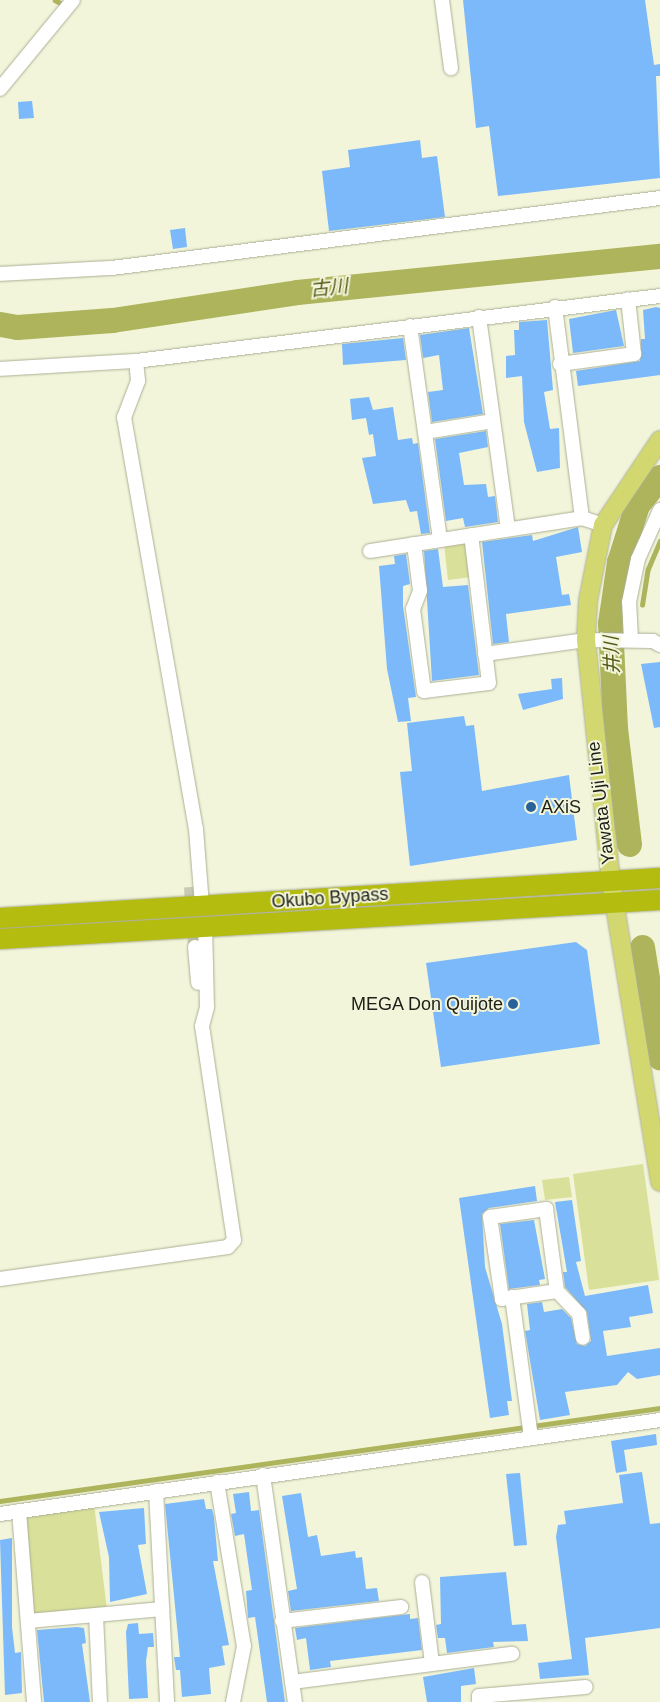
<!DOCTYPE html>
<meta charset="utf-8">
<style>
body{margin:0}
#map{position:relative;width:660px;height:1702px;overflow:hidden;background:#f2f5da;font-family:Arial,"Noto Sans JP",sans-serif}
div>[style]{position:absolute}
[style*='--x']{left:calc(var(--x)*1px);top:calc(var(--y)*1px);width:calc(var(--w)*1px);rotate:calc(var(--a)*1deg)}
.green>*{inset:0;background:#d9e099}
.stream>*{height:4.5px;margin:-2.25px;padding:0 2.25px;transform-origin:2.25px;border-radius:2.25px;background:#adb45b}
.river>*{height:25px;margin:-12.5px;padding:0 12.5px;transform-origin:12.5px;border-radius:12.5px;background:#adb45b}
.building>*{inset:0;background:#7bb9fa}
.minor-tunnel>*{height:14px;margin-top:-7px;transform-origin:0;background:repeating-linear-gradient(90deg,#c8cab3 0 14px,transparent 0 21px)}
.roads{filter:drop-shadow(0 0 1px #acaf95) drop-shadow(0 0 1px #acaf95)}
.minor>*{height:14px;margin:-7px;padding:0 7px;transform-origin:7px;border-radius:7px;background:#fff}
.major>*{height:18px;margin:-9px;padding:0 9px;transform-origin:9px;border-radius:9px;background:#d2d770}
.highway>*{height:20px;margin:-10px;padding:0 10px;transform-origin:10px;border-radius:10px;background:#b4bc10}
.dots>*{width:14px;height:14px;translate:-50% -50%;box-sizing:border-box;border:2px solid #f2f5da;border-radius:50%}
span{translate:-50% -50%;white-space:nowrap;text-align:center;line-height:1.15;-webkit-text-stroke:4px #f2f5da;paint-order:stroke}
.street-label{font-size:18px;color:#1e1f16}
.poi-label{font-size:18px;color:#1e1f16}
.left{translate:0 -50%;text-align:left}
.right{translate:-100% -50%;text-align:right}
.water-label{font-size:19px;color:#545817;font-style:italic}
</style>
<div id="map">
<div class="green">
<i style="clip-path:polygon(467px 541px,471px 577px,448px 580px,444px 543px)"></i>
<i style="clip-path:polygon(643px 1164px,659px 1280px,589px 1290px,573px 1174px)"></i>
<i style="clip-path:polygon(569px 1177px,572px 1197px,545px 1200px,542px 1180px)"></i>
<i style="clip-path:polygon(94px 1504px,107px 1610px,33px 1615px,26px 1513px)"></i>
</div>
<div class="stream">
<i style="--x:55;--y:0;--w:10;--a:29"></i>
<i style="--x:642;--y:605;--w:36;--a:-81"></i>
<i style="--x:648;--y:569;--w:30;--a:-67"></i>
<i style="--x:0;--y:1501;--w:667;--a:-8.02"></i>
</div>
<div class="river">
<i style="--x:0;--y:324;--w:17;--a:10"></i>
<i style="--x:17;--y:327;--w:95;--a:-4.2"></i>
<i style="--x:112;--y:320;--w:187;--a:-8.6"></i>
<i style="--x:297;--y:292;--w:365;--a:-5.7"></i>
<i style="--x:629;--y:844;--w:117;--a:-96.9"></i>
<i style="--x:615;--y:728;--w:105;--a:-92.7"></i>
<i style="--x:610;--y:623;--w:62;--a:-81.6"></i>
<i style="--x:619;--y:562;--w:60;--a:-72.5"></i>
<i style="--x:637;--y:505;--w:36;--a:-51"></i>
<i style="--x:642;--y:947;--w:112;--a:80.8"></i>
</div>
<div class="building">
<i style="clip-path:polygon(463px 0,645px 0,654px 65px,660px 64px,660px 76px,656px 76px,660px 178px,498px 196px,489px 126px,476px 128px)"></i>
<i style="clip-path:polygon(32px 101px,34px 118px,19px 119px,18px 102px)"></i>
<i style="clip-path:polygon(420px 140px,422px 158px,437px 156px,445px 217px,329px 231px,322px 171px,350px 167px,348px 150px)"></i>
<i style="clip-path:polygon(185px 228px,187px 247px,173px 249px,170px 230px)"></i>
<i style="clip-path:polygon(656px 307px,660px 308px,660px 375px,578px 386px,576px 371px,640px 361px,641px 339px,645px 339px,643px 310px)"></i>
<i style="clip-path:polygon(616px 310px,624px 346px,573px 353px,569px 319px)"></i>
<i style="clip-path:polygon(547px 320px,553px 390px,544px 392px,550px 429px,559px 428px,560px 468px,537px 472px,524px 422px,522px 376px,506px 378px,506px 356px,515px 355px,514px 330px,519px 330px,519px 322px)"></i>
<i style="clip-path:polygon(469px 328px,483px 414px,432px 422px,428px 392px,443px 390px,439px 355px,423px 358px,420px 335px)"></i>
<i style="clip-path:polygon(403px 338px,406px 360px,343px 365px,342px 344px)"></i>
<i style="clip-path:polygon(369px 397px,373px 410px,393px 407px,398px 440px,412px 438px,413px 444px,418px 443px,430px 533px,421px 534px,417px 511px,410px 512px,406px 500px,373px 504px,362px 458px,376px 456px,373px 434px,369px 435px,366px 418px,352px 420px,350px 399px)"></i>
<i style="clip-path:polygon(486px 431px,488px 447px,459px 453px,464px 485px,486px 484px,488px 497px,495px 496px,498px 522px,465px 527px,463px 518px,446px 521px,435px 439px)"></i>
<i style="clip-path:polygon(578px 527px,582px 552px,556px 557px,562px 595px,569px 594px,571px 605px,506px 614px,509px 642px,493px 644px,482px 542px,532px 535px,533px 541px)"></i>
<i style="clip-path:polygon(438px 549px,443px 587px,468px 585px,479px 675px,432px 681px,424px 551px)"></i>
<i style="clip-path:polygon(406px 554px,410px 584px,403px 586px,403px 606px,416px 697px,408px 698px,411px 721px,398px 722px,387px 669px,379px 566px,395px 564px,394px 556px)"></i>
<i style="clip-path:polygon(660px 662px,660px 727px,654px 728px,641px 664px)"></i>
<i style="clip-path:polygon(562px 678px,563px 699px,523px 710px,518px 694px,552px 689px,551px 679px)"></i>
<i style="clip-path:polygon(464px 716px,466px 726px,474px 725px,482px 791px,569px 775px,577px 840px,410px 866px,400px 772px,412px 771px,407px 723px)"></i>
<i style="clip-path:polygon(576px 942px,587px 950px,600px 1044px,441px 1067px,426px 963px)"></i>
<i style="clip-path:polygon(535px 1186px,537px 1201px,489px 1208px,482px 1214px,485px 1267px,502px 1324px,512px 1401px,507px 1401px,509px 1415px,490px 1418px,459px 1198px)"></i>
<i style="clip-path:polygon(572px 1200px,581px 1261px,576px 1262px,585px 1296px,648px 1285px,653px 1313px,629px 1317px,631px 1327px,603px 1331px,607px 1356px,660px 1348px,660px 1375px,637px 1379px,628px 1372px,617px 1385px,565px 1392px,570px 1415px,540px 1420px,525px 1331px,530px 1330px,527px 1304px,542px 1302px,544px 1312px,562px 1309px,571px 1318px,577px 1344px,585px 1346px,591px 1341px,587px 1312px,565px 1287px,563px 1272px,567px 1272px,555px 1202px)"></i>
<i style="clip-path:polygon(534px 1220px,545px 1279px,539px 1280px,540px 1285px,509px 1289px,500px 1224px)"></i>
<i style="clip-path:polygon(656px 1434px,657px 1445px,624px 1450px,627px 1471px,616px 1473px,611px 1441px)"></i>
<i style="clip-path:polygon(642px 1472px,650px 1524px,660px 1523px,660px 1628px,585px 1638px,589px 1675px,540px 1679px,538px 1663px,572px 1659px,556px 1537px,558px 1525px,566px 1524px,564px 1511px,623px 1503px,619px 1475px)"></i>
<i style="clip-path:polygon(520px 1473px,527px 1545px,514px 1546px,506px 1474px)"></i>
<i style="clip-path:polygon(249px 1492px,251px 1511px,259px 1510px,285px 1702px,267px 1702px,255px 1617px,248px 1618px,246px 1591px,252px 1590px,244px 1534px,235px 1536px,231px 1514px,236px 1513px,233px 1494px)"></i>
<i style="clip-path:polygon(301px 1493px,308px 1537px,317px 1535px,321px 1556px,355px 1551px,356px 1558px,362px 1557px,366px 1589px,377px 1588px,379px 1601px,291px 1611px,288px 1591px,297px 1589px,282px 1496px)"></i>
<i style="clip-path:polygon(204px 1499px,206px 1509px,212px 1509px,214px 1517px,218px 1561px,213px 1561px,229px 1645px,222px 1646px,225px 1665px,209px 1668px,211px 1694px,182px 1697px,180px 1670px,176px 1670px,174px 1657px,180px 1657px,165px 1504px)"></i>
<i style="clip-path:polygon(144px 1508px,146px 1544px,138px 1545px,147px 1594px,110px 1602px,109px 1557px,99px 1512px)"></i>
<i style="clip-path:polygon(12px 1538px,12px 1627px,15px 1653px,21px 1652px,22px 1693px,5px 1695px,0 1540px)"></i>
<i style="clip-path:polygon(506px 1572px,512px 1625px,526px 1624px,528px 1641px,493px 1642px,494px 1647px,447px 1653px,445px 1638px,438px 1638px,436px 1625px,441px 1624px,440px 1577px)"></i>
<i style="clip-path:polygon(410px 1614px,410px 1619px,418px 1618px,422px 1650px,330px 1661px,331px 1667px,310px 1670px,306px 1638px,297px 1640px,295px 1628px)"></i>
<i style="clip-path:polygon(138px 1623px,139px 1634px,153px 1633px,154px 1647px,148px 1647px,146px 1661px,148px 1698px,129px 1699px,126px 1632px,128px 1624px)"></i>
<i style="clip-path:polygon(77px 1627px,84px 1628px,86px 1643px,82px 1644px,90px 1702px,44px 1702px,37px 1630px)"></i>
<i style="clip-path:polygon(474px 1668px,476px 1684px,461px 1686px,461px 1702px,427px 1702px,423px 1677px)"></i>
</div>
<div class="minor-tunnel">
<i style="--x:191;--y:887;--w:60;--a:86.2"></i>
</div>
<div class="roads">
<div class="minor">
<i style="--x:442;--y:0;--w:69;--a:82.5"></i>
<i style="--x:0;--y:89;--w:115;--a:-50.6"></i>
<i style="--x:0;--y:274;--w:112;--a:-3.1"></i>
<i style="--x:112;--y:268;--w:552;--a:-7.28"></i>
<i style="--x:555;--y:307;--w:213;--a:82.7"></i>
<i style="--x:582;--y:518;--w:22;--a:18"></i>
<i style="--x:479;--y:317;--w:214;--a:82.2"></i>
<i style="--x:410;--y:326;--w:216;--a:82"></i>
<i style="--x:136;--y:361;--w:20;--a:84"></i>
<i style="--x:138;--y:381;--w:39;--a:111"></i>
<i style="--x:124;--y:417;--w:418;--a:80.1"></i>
<i style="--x:196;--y:829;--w:77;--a:85.5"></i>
<i style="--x:560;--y:364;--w:75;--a:-7.7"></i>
<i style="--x:634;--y:354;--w:55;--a:-96.2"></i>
<i style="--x:0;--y:369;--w:136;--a:-3.4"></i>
<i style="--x:136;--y:361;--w:528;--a:-7.07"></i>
<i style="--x:425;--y:432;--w:69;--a:-9.2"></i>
<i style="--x:414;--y:544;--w:47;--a:82.7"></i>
<i style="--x:420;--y:591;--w:19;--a:111"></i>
<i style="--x:413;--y:609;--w:83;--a:82.4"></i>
<i style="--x:424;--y:691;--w:65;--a:-7"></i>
<i style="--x:489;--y:683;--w:149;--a:-96.9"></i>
<i style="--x:370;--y:551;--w:215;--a:-8.8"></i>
<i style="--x:631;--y:639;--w:37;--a:-93"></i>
<i style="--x:629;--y:602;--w:44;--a:-78.2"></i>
<i style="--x:638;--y:559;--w:54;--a:-65.8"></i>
<i style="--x:485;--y:654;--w:102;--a:-7.9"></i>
<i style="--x:586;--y:640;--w:67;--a:0.9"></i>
<i style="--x:653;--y:641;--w:8;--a:30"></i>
<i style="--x:195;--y:947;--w:36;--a:85"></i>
<i style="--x:0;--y:1279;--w:230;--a:-8"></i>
<i style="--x:228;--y:1247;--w:9;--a:-49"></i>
<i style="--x:234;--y:1240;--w:216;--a:-98.5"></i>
<i style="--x:202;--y:1026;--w:20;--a:-75"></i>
<i style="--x:207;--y:1007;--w:81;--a:-91.4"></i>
<i style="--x:557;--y:1291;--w:56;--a:171.7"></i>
<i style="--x:502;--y:1299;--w:83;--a:-98.3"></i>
<i style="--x:490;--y:1217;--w:57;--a:-8.1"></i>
<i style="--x:546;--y:1209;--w:83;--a:82.4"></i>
<i style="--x:557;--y:1291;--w:32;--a:46"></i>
<i style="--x:579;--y:1314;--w:24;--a:81"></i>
<i style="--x:512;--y:1297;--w:141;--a:82.3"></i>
<i style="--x:263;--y:1475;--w:229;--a:82"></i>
<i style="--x:217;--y:1482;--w:166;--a:80.7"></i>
<i style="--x:244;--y:1646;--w:57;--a:101.1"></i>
<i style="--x:156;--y:1491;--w:211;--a:87"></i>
<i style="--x:19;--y:1511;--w:192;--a:85.5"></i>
<i style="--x:0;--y:1514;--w:667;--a:-8.11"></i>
<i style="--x:422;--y:1582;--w:82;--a:83"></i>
<i style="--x:96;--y:1615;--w:87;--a:87.4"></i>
<i style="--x:28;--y:1621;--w:135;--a:-5.1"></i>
<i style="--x:282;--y:1621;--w:120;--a:-6.7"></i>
<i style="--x:292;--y:1682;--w:222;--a:-7.3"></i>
<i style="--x:479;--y:1702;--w:6;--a:-90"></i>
<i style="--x:479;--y:1696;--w:107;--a:-4.8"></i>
</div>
<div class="major">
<i style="--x:660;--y:440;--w:102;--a:123.8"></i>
<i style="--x:603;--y:525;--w:77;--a:101.2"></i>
<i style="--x:588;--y:601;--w:39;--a:93"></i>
<i style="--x:586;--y:640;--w:243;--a:84.1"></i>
<i style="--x:611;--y:882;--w:304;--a:80.7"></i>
</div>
<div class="highway">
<i style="--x:0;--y:918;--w:661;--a:-3.47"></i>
<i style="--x:0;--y:939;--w:661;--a:-3.38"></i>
</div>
</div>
<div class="dots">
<i style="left:531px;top:807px;background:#29629a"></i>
<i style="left:513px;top:1004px;background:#29629a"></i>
</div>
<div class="street-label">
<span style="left:601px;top:803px;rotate:-97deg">Yawata Uji Line</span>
<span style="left:330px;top:898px;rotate:-4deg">Okubo Bypass</span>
</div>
<div class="poi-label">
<span class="left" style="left:541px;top:807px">AXiS</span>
<span class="right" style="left:503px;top:1004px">MEGA Don Quijote</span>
</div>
<div class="water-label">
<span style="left:329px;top:288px;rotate:-6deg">古川</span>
<span style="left:612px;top:655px;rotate:-92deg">井川</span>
</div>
</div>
